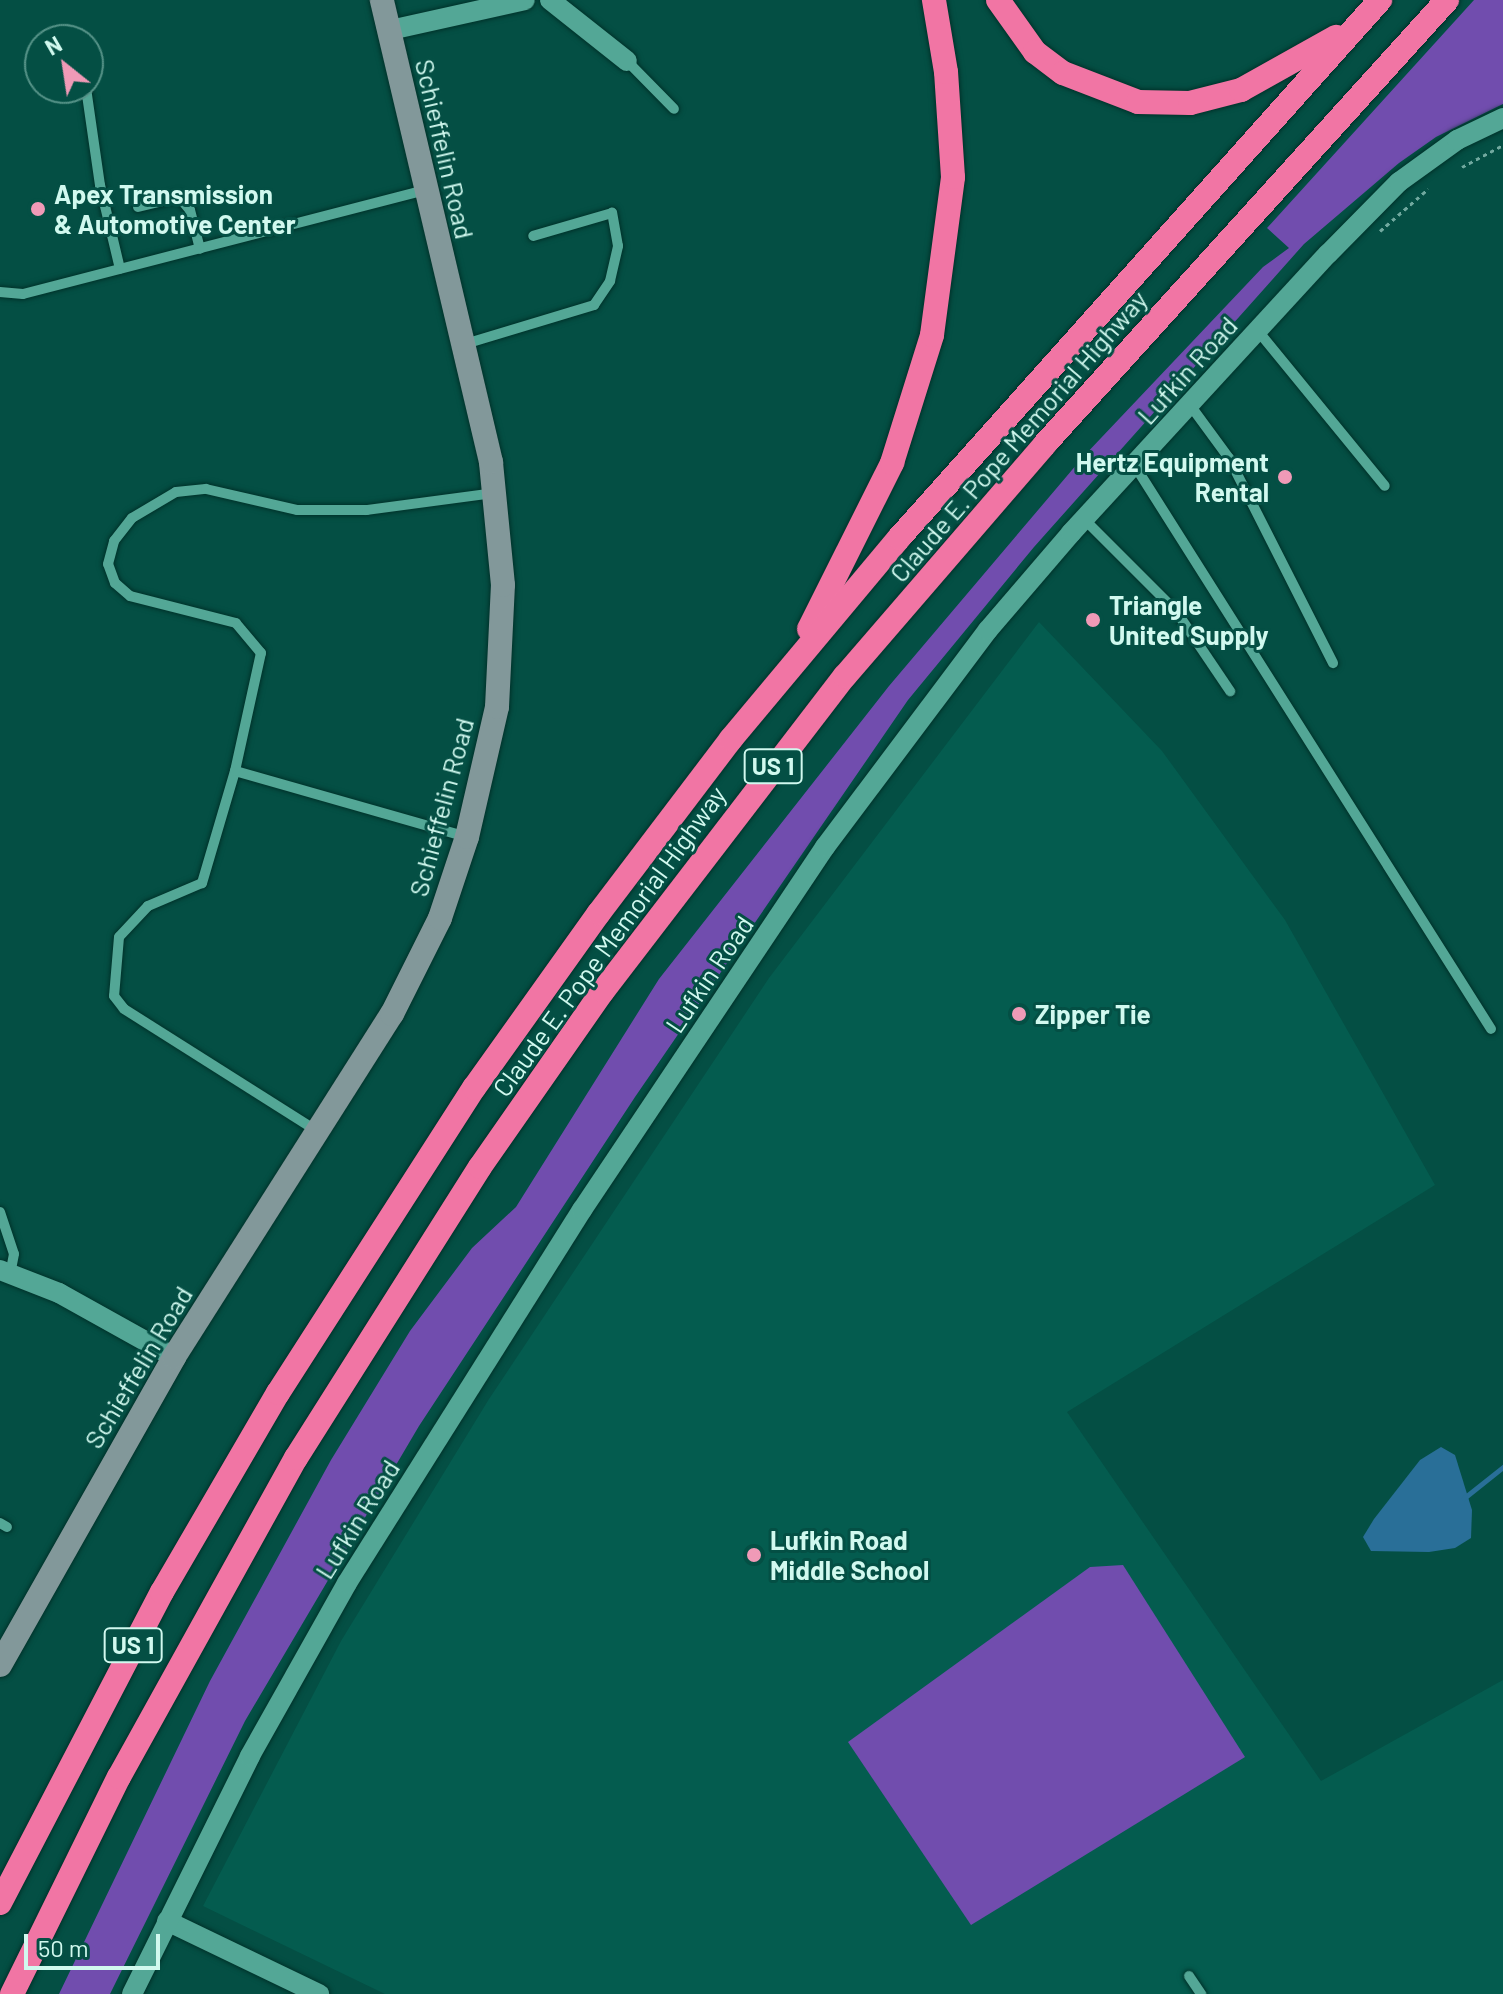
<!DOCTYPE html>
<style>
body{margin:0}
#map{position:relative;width:1503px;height:1994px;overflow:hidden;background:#044f44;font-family:Barlow,sans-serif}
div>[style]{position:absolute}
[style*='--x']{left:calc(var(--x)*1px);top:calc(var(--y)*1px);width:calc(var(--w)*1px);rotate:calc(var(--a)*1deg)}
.built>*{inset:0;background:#045c4f}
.green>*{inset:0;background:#714dae}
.water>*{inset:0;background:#296f98}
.stream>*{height:5px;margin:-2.5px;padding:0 2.5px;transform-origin:2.5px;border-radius:2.5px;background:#296f98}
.path>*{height:3px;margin-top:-1.5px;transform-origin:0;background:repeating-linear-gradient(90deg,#71a99f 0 4px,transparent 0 8px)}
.roads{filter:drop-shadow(0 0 2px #01322a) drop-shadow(0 0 2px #01322a)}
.lane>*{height:10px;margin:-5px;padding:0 5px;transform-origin:5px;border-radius:5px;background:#53a796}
.street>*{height:20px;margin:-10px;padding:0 10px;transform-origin:10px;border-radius:10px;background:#53a796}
.secondary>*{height:24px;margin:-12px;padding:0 12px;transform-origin:12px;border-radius:12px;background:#82989a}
.highway>*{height:24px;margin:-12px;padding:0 12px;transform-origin:12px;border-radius:12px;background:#f175a4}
.dots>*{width:22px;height:22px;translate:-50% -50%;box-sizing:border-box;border:4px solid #044f44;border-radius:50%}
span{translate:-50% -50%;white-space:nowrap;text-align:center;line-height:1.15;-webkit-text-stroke:6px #044f44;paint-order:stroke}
.shield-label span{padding:2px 6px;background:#044f44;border:2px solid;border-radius:6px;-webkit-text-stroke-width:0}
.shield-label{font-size:24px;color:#d1f9ef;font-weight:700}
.street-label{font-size:26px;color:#d1f9ef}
.poi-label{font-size:26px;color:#d1f9ef;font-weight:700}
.left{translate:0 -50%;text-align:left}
.right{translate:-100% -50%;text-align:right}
.north{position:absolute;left:24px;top:24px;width:80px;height:80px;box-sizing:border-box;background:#044f44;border:2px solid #569388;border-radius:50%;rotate:330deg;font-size:22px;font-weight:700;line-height:32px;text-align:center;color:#d1f9ef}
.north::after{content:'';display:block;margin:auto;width:28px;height:36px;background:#f09ab7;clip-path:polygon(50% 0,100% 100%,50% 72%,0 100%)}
.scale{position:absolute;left:24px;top:1934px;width:136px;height:36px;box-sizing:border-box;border:4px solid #d1f9ef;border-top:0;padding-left:10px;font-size:24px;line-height:28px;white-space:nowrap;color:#d1f9ef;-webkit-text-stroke:6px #044f44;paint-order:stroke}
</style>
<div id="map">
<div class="built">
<i style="clip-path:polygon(1039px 622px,1162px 751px,1285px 920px,1435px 1185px,1067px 1412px,1321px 1781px,1503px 1680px,1503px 1994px,385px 1994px,203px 1906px,341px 1641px,489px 1399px,769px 978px)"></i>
</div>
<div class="green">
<i style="clip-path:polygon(1474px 0,1503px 0,1503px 104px,1436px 137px,1399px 163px,1304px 244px,1034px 547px,908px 700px,635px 1097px,419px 1426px,245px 1721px,110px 1994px,59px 1994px,210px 1681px,331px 1460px,410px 1331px,472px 1248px,516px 1207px,659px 979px,889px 686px,1083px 457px,1263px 267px,1289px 248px,1267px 228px)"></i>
<i style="clip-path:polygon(1123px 1565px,1245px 1757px,971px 1925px,848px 1742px,1090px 1567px)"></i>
</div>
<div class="water">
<i style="clip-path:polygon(1441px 1447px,1455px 1455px,1472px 1510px,1471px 1538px,1455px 1548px,1429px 1552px,1371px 1551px,1363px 1537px,1374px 1519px,1420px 1460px)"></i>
</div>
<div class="stream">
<i style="--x:1464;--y:1498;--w:50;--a:-38.5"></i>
</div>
<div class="path">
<i style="--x:1462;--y:167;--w:47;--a:-28.2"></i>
<i style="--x:1380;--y:231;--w:64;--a:-41.2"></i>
</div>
<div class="roads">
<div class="lane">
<i style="--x:627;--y:61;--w:67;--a:45.6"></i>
<i style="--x:86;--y:88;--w:98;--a:81.8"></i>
<i style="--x:100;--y:185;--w:86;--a:76.6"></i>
<i style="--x:138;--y:207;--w:42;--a:-13.7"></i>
<i style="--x:179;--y:197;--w:17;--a:50"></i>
<i style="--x:190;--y:210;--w:40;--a:75.6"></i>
<i style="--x:0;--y:292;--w:23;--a:5"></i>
<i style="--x:23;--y:294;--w:415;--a:-14.5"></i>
<i style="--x:1258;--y:331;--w:200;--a:50.7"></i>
<i style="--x:465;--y:344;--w:135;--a:-16.8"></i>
<i style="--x:594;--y:305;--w:29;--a:-56"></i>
<i style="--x:610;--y:281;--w:36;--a:-77"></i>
<i style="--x:618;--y:246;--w:34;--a:-100"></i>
<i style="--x:612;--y:213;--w:82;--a:163.8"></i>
<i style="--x:1190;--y:405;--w:66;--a:53.7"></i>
<i style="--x:1229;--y:458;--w:230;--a:63.1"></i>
<i style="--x:1135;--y:466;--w:666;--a:57.69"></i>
<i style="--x:1084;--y:519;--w:130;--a:45"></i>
<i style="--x:1176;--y:611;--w:97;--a:56"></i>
<i style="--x:235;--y:771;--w:117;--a:106.4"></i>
<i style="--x:202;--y:883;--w:59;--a:156.9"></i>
<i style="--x:148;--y:906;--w:42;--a:133.1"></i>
<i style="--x:119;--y:937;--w:59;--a:94.8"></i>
<i style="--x:114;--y:996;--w:16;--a:52"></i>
<i style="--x:124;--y:1009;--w:228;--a:32.3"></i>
<i style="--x:467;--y:837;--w:241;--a:-164.1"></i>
<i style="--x:235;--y:771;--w:121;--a:-77.6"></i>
<i style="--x:261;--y:653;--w:39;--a:-130"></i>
<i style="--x:236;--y:623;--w:109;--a:-165.7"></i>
<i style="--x:130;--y:596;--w:20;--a:-139"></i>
<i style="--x:115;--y:583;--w:20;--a:-110"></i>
<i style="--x:108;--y:564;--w:24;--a:-75"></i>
<i style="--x:114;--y:541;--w:29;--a:-52"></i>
<i style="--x:132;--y:518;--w:51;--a:-30.6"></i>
<i style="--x:176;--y:492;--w:30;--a:-6"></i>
<i style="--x:206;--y:489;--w:93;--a:13"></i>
<i style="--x:297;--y:510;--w:70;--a:0"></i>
<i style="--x:367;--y:510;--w:128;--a:-7.6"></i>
<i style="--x:0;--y:1212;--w:44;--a:71.6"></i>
<i style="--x:14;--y:1254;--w:20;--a:101"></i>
<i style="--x:0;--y:1523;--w:8;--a:30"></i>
<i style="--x:1189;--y:1976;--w:22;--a:56"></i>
</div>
<div class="street">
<i style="--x:550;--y:0;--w:98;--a:38.4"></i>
<i style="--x:390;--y:30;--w:138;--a:-12.5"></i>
<i style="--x:0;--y:1270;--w:63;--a:21.3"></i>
<i style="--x:59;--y:1293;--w:132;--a:29.1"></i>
<i style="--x:167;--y:1921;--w:169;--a:25.7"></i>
<i style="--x:132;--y:1994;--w:266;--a:-63.6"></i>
<i style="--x:250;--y:1756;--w:198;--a:-60.7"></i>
<i style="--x:347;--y:1583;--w:441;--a:-57.8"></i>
<i style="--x:582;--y:1210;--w:437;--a:-56.2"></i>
<i style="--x:825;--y:847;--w:271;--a:-53.1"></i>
<i style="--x:988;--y:630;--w:128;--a:-49.4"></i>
<i style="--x:1071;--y:533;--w:379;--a:-47.4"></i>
<i style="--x:1328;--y:254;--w:101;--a:-45.4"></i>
<i style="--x:1399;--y:182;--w:72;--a:-35.9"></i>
<i style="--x:1457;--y:140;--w:51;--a:-25.6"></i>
</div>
<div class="secondary">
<i style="--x:0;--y:1665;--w:354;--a:-60.5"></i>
<i style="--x:174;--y:1357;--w:406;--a:-57.6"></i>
<i style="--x:392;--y:1014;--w:107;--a:-63.4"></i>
<i style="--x:440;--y:918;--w:85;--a:-71.6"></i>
<i style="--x:467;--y:837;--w:133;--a:-77"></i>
<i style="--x:497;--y:707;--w:122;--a:-87.2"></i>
<i style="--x:503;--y:585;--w:124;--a:-95.6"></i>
<i style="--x:491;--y:462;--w:475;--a:-103.3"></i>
</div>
<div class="highway">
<i style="--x:998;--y:0;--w:64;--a:54.6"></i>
<i style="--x:1035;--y:52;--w:35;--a:37"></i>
<i style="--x:1063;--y:73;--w:80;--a:21.1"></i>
<i style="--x:1138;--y:102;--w:52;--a:1.1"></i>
<i style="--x:1190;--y:103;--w:53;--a:-14.3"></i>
<i style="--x:1241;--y:90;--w:109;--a:-29.2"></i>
<i style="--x:809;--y:629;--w:186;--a:-63.4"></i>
<i style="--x:892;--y:463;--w:134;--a:-72.6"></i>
<i style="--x:932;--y:335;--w:159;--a:-82.4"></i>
<i style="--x:953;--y:177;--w:105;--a:-93.8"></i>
<i style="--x:946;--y:72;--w:73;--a:-99.5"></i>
<i style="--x:0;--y:1903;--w:351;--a:-62.5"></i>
<i style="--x:162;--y:1592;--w:230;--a:-59.8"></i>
<i style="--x:278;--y:1393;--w:363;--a:-57.3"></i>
<i style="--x:474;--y:1088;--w:215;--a:-54.5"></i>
<i style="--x:599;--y:913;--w:218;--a:-52.8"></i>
<i style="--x:731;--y:739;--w:262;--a:-50.1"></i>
<i style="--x:899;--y:538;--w:722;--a:-48.2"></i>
<i style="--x:12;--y:1994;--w:242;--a:-63.8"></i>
<i style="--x:119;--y:1777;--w:365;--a:-61"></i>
<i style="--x:296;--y:1458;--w:344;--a:-57.7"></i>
<i style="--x:480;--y:1167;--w:215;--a:-55.1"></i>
<i style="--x:603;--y:991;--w:397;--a:-52.5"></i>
<i style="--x:845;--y:676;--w:306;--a:-49.2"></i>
<i style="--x:1045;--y:444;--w:599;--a:-47.84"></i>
</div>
</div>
<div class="dots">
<i style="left:38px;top:209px;background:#f09ab7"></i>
<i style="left:1285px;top:477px;background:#f09ab7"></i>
<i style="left:1093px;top:620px;background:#f09ab7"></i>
<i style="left:1019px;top:1014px;background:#f09ab7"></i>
<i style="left:754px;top:1555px;background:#f09ab7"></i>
</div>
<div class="shield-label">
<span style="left:773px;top:766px">US 1</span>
<span style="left:133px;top:1645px">US 1</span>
</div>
<div class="street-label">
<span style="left:445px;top:149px;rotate:77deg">Schieffelin Road</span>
<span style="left:1187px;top:370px;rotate:-48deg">Lufkin Road</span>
<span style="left:1018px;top:436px;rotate:-49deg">Claude E. Pope Memorial Highway</span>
<span style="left:441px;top:807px;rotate:-75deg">Schieffelin Road</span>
<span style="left:609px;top:941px;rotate:-54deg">Claude E. Pope Memorial Highway</span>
<span style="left:709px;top:974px;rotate:-56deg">Lufkin Road</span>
<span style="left:138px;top:1367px;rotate:-59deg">Schieffelin Road</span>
<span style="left:357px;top:1519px;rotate:-58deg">Lufkin Road</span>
</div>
<div class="poi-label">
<span class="left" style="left:54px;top:209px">Apex Transmission<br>&amp; Automotive Center</span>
<span class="right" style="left:1269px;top:477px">Hertz Equipment<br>Rental</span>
<span class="left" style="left:1109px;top:620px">Triangle<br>United Supply</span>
<span class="left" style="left:1035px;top:1014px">Zipper Tie</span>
<span class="left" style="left:770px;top:1555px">Lufkin Road<br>Middle School</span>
</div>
<div class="north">N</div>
<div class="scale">50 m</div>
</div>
